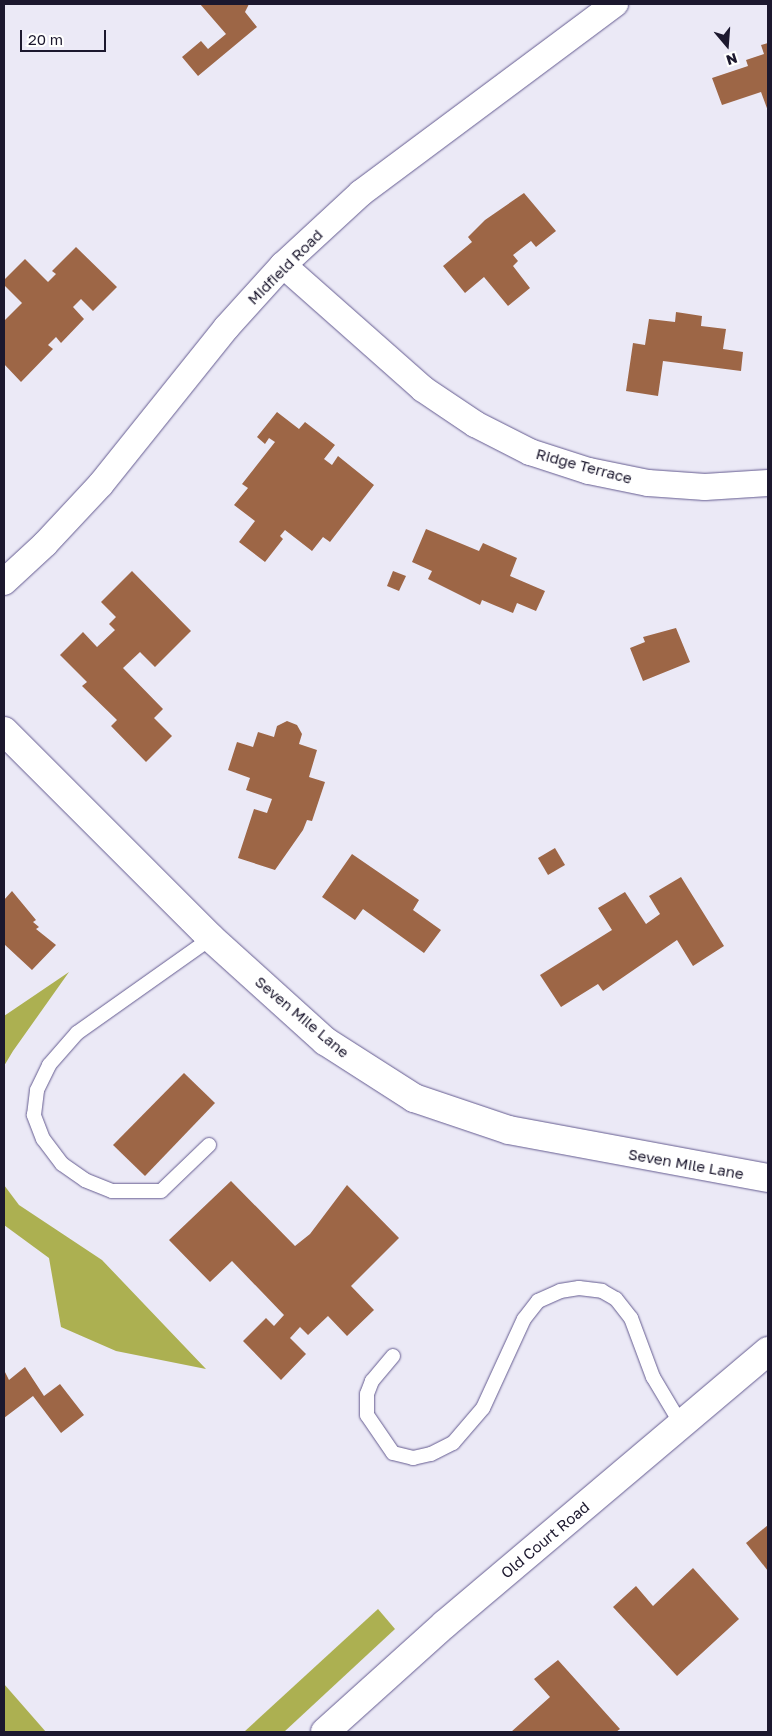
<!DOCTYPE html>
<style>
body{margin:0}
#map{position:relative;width:772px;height:1736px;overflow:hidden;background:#ebe9f6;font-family:"Golos Text",sans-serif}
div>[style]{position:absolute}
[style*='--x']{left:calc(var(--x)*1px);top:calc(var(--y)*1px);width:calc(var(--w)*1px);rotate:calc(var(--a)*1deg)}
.forest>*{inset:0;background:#acb051}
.building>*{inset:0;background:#9d6646}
.roads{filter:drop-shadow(0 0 1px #645b90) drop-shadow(0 0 1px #645b90)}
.service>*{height:14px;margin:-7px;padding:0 7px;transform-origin:7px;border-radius:7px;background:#fff}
.minor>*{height:26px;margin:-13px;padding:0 13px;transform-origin:13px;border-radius:13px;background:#fff}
.tertiary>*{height:28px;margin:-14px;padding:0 14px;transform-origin:14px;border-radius:14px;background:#fff}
.secondary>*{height:28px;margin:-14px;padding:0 14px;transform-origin:14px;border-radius:14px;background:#fff}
span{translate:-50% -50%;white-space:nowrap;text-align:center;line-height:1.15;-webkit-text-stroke:4.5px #fff;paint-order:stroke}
.street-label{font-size:15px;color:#1c182e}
.frame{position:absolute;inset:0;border:5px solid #1c182e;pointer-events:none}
.north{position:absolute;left:702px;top:20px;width:50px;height:50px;-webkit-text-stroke:4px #fff;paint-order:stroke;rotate:162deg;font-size:14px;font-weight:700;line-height:20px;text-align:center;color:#1c182e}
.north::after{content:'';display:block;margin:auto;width:18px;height:22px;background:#1c182e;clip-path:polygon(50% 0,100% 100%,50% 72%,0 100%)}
.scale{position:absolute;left:20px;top:30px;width:86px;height:22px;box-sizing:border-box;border:2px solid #1c182e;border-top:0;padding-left:6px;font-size:15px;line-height:18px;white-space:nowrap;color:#1c182e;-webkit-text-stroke:4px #fff;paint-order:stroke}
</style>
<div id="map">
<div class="forest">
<i style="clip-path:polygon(69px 972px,13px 1051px,4px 1066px,4px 1016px)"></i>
<i style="clip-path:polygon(4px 1185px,19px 1205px,102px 1260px,206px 1369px,116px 1351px,61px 1327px,49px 1258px,4px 1225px)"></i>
<i style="clip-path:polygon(378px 1609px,395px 1629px,284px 1732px,244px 1732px)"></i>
<i style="clip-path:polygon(4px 1684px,46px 1732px,4px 1732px)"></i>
</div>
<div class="building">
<i style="clip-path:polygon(200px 4px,249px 4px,245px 12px,257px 27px,198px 76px,182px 57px,201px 41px,208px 49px,226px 34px)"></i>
<i style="clip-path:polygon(768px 43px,768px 111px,761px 92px,722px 105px,712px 78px,748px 66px,746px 60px,764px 54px,761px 45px)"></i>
<i style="clip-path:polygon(524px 193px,556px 231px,536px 247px,531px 241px,513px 255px,518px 261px,513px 266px,530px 288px,508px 306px,484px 277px,465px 293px,443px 266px,472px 242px,468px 237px,485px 220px)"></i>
<i style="clip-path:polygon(76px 247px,117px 287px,93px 311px,81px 299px,73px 307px,84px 319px,61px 343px,56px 337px,48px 345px,53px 349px,21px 382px,4px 364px,4px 321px,22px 303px,4px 285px,4px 280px,25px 259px,48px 282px,56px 274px,52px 271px)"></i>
<i style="clip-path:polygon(676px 312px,702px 316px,701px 326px,726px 329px,723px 349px,743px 352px,741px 371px,663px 361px,658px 396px,626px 391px,633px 343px,645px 345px,649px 319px,675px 322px)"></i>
<i style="clip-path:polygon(277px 412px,299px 429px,305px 422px,335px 445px,324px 459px,332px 465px,338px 456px,374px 485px,330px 542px,323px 537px,312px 551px,285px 530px,280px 536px,283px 539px,265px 562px,239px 542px,255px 521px,234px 505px,248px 488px,242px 484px,275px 442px,269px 438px,265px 444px,257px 437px)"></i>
<i style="clip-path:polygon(426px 529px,479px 551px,483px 543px,517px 558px,510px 576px,545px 591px,536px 611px,517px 603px,513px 613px,482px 600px,480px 605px,428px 579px,432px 571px,412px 562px)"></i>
<i style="clip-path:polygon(132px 571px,191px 631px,155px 667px,140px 652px,123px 668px,163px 709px,154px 718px,172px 736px,146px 762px,111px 726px,117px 720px,82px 686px,87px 682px,60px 655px,83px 632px,97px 647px,115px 630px,109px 624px,116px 617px,101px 602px)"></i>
<i style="clip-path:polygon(393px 571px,406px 576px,399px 591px,387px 586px)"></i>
<i style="clip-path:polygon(676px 628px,690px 662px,643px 681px,630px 648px,645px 642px,643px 637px)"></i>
<i style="clip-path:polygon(287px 721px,297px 725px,302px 734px,299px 744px,317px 750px,309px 777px,325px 782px,312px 821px,307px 820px,303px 830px,275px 870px,238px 858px,254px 809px,267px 813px,272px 799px,246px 790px,250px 778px,228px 770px,237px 742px,253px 747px,258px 732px,274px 737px,277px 726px)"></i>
<i style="clip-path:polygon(555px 848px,565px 865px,548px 875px,538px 858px)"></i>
<i style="clip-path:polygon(352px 854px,419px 900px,413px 910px,441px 930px,424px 953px,363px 909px,355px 920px,322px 897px)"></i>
<i style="clip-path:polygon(681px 877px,724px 946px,693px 966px,677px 940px,603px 991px,598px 984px,561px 1007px,540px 975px,612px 930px,598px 908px,625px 892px,646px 924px,660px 914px,649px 896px)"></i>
<i style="clip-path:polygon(12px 891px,36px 920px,33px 922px,39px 927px,36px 929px,56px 945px,32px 970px,4px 944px,4px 900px)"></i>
<i style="clip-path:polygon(184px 1073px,215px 1103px,145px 1176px,113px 1145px)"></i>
<i style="clip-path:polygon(231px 1181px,295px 1246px,310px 1234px,347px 1185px,399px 1238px,351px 1286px,374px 1310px,347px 1336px,328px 1316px,308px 1335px,300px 1327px,290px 1338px,306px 1354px,281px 1380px,243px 1341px,266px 1318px,274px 1326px,284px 1315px,232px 1261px,210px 1282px,169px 1240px)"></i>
<i style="clip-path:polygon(25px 1367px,44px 1396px,60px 1384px,84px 1415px,61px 1433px,33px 1396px,4px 1418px,4px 1370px,9px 1380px)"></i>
<i style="clip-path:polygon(768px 1525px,768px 1571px,746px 1543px)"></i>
<i style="clip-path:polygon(693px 1568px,739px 1619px,677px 1676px,613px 1607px,636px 1586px,653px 1606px)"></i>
<i style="clip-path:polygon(558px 1660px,620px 1729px,616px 1732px,511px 1732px,550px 1697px,534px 1679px)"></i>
</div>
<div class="roads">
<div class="service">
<i style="--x:209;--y:1145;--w:66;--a:136.2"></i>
<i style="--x:161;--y:1191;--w:49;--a:180"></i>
<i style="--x:112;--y:1191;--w:29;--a:-158"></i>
<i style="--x:85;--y:1180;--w:28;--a:-145"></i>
<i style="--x:62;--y:1164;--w:31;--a:-127"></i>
<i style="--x:43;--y:1139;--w:26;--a:-111"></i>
<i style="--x:34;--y:1115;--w:25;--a:-83"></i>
<i style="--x:37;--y:1090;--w:28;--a:-64"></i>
<i style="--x:49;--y:1065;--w:43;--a:-48.8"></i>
<i style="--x:77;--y:1033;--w:164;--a:-35.3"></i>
<i style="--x:393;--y:1356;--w:33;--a:130"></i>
<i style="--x:372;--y:1381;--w:14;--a:111"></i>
<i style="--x:367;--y:1394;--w:21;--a:90"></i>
<i style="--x:367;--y:1415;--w:46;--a:55.6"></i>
<i style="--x:393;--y:1453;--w:21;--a:14"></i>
<i style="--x:413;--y:1458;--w:18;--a:-13"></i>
<i style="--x:431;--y:1454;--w:25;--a:-27"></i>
<i style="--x:453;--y:1443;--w:46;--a:-49.4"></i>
<i style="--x:483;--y:1408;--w:98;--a:-65.3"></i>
<i style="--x:524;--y:1319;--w:23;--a:-52"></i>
<i style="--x:538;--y:1301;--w:24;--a:-24"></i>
<i style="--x:560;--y:1291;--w:19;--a:-9"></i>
<i style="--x:579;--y:1288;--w:23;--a:7"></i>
<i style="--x:602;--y:1291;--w:16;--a:30"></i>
<i style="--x:616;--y:1299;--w:24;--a:52"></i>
<i style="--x:631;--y:1318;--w:63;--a:69.6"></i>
<i style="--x:653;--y:1377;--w:55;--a:59.2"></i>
</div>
<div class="minor">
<i style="--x:283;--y:265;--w:187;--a:41.5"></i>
<i style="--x:423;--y:389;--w:63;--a:33.9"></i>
<i style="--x:475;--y:424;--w:62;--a:27"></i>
<i style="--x:530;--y:452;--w:62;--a:17.9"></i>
<i style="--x:589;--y:471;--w:60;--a:11.5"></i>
<i style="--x:648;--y:483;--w:57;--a:4"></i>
<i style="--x:705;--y:487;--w:63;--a:-3.6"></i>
<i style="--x:4;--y:582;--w:56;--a:-42.8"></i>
<i style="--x:45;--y:544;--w:82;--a:-47"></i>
<i style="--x:101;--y:484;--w:200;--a:-51.3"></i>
<i style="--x:226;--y:328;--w:85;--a:-47.9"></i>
<i style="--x:283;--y:265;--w:106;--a:-42.7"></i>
<i style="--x:361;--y:193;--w:317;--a:-36.7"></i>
</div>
<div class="tertiary">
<i style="--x:4;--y:731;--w:293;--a:45"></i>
<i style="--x:211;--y:938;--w:154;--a:42.1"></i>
<i style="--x:325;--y:1041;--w:106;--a:32.6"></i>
<i style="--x:414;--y:1098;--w:100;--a:18.6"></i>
<i style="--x:509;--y:1130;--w:263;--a:10.5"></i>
</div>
<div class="secondary">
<i style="--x:325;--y:1732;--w:161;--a:-42"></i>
<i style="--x:445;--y:1624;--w:423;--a:-40.2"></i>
</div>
</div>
<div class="street-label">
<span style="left:285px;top:267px;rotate:-45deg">Midfield Road</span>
<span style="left:584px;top:466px;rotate:15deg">Ridge Terrace</span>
<span style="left:302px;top:1017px;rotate:40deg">Seven Mile Lane</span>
<span style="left:686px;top:1164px;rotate:10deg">Seven Mile Lane</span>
<span style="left:545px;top:1540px;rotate:-40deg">Old Court Road</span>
</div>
<div class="frame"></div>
<div class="north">N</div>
<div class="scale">20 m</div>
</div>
